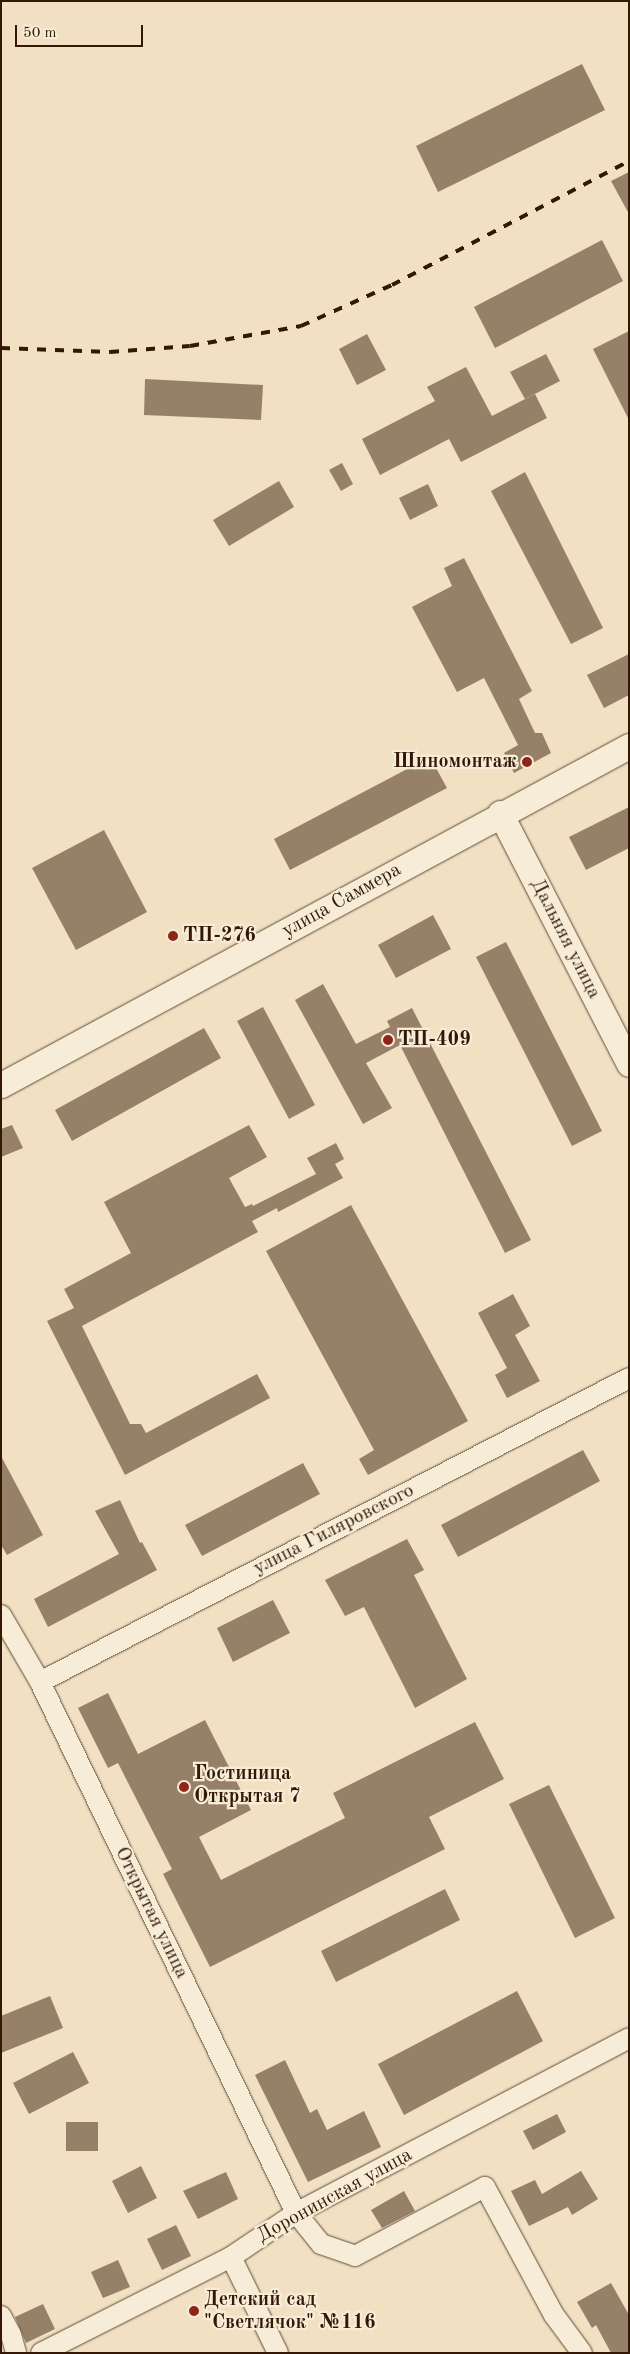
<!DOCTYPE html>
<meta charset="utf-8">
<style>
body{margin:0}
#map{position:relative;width:630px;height:2354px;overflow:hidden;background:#f1e1c2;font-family:"Old Standard TT",serif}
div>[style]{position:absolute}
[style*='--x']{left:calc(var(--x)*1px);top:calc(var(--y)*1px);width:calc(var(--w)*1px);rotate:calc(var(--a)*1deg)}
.building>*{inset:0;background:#968168}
.roads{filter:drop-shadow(0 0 1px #634a35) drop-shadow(0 0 1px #634a35)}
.minor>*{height:20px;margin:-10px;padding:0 10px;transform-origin:10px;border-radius:10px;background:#f6ecd7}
.tertiary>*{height:25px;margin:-12.5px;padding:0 12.5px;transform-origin:12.5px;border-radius:12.5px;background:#f6ecd7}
.rail>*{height:4px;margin-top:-2px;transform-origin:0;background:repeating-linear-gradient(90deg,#341806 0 9px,transparent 0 18px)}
.dots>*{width:14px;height:14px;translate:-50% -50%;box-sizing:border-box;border:2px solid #f6ecd7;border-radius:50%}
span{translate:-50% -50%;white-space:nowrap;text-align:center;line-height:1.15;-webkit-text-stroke:4.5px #f6ecd7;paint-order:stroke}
.poi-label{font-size:20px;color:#341806;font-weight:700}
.right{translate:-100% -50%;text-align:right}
.left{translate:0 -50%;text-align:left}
.street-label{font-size:20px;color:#341806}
.frame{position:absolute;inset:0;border:2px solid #341806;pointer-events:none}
.scale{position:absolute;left:15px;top:25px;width:128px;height:22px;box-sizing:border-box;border:2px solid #341806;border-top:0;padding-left:6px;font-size:15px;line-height:18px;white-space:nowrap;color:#341806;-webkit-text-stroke:4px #f6ecd7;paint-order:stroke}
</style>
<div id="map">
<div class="building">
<i style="clip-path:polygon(582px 64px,605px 110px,438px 192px,416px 146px)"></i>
<i style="clip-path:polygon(629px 172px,629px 214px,611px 181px)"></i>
<i style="clip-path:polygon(602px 240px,623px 281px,495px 348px,474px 307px)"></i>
<i style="clip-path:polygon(629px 331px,629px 420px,593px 349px)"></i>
<i style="clip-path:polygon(367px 334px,386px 370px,357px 385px,339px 349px)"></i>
<i style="clip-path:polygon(546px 354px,560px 381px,525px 399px,510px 372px)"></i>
<i style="clip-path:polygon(466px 367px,492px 416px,535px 394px,547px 418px,461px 462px,449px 439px,380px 475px,362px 439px,435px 401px,427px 387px)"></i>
<i style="clip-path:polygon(145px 379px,263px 385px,261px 420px,144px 415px)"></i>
<i style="clip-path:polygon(342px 463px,353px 484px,341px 491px,329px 470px)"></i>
<i style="clip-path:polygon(525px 472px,603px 628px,571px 644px,491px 491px)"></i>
<i style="clip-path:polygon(279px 481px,294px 507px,229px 546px,213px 520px)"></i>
<i style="clip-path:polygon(428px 484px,438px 506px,410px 520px,399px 498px)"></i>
<i style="clip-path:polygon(464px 558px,532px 691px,519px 699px,535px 733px,542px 733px,551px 753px,514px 773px,504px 753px,518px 745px,484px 678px,457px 692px,412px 607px,452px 586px,444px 568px)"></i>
<i style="clip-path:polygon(629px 654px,629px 695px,604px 708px,587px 675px)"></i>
<i style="clip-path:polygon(430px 757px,447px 788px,290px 870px,274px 839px)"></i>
<i style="clip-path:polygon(629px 807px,629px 848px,586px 870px,569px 837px)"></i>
<i style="clip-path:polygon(104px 830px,147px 912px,76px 950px,32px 868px)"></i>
<i style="clip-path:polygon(433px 915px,451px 949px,396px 978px,378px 945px)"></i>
<i style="clip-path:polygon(506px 942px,602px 1131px,572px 1146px,476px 957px)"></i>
<i style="clip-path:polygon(323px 984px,356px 1044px,390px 1027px,387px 1021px,412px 1008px,531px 1240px,505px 1253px,400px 1045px,366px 1063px,392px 1108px,363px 1124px,295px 1000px)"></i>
<i style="clip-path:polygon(263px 1007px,315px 1105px,289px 1119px,237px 1021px)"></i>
<i style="clip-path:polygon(204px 1028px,221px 1058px,72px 1141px,55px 1110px)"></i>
<i style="clip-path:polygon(12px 1125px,23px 1148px,1px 1157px,1px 1129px)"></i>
<i style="clip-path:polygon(249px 1125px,267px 1157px,229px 1178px,245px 1207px,252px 1204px,253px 1206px,316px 1174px,307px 1158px,336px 1143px,344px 1159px,335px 1164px,343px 1178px,278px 1212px,277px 1208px,252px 1221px,258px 1232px,82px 1326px,130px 1424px,141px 1424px,146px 1433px,257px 1374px,270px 1398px,125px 1475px,47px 1321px,74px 1308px,64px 1289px,131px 1253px,104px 1202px)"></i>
<i style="clip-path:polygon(351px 1205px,468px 1421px,368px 1475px,359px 1459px,374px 1450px,266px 1251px)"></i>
<i style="clip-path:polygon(513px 1294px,530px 1326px,515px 1335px,540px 1381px,507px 1398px,495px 1375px,507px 1368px,478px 1313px)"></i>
<i style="clip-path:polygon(583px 1450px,600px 1481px,458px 1557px,441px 1525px)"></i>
<i style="clip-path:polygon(1px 1456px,43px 1535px,7px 1555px,1px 1545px)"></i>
<i style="clip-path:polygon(303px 1463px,320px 1494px,202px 1556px,185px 1525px)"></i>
<i style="clip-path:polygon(120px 1500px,140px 1543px,142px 1542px,157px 1570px,48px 1627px,34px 1599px,119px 1554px,95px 1511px)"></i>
<i style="clip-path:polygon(407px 1539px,424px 1570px,414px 1575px,467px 1679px,415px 1708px,364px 1607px,345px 1616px,325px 1580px)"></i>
<i style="clip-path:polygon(273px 1600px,290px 1633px,233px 1662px,217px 1628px)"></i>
<i style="clip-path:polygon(108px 1693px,138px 1754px,205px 1720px,251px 1810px,199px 1837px,221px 1880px,345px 1818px,333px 1793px,475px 1722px,504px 1779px,429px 1817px,445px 1849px,210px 1967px,163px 1874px,172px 1869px,118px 1763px,108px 1768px,78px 1708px)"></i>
<i style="clip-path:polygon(549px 1785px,615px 1918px,575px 1938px,509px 1804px)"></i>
<i style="clip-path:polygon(445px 1889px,460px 1920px,336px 1982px,321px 1951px)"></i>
<i style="clip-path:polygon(517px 1991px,543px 2041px,404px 2115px,378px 2064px)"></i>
<i style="clip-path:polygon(50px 1996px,63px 2028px,1px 2053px,1px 2016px)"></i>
<i style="clip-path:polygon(73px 2052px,89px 2083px,29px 2114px,13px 2083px)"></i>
<i style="clip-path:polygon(285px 2060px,310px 2113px,317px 2109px,327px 2130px,364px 2111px,381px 2147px,308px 2182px,255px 2075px)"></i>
<i style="clip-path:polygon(557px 2114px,566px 2132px,533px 2150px,523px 2131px)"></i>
<i style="clip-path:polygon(66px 2122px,98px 2122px,98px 2151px,66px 2151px)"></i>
<i style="clip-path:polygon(141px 2166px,157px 2198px,128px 2213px,112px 2181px)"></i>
<i style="clip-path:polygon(581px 2171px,598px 2199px,572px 2215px,568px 2207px,529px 2226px,511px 2191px,535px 2180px,542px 2194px)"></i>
<i style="clip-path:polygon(226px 2172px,238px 2199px,198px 2219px,183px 2191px)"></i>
<i style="clip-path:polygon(404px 2191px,415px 2211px,382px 2228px,371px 2210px)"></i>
<i style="clip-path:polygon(176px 2225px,191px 2256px,162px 2270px,147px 2239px)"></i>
<i style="clip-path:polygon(118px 2260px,130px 2287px,103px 2298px,91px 2272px)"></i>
<i style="clip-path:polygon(611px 2283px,629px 2315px,629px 2353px,611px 2353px,596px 2325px,592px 2328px,577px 2302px)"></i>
<i style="clip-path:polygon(43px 2304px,55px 2329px,26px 2343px,15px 2317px)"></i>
</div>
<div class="roads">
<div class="minor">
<i style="--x:1;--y:1615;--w:78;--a:59.8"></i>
<i style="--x:40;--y:1682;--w:589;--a:64.26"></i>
<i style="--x:296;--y:2213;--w:40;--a:51"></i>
<i style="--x:321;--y:2244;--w:36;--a:19"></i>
<i style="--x:355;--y:2256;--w:147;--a:-28"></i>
<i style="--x:485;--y:2187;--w:145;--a:61.7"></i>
<i style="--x:554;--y:2315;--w:47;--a:53.6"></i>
<i style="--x:40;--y:1682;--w:663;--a:-27.3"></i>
<i style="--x:231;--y:2257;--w:107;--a:63.9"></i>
<i style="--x:1;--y:2316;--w:21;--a:62"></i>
<i style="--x:11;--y:2335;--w:19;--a:74"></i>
<i style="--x:41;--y:2353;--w:213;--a:-26.8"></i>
<i style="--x:231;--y:2257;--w:78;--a:-34.1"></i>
<i style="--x:296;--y:2213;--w:376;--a:-27.7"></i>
</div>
<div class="tertiary">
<i style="--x:500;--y:813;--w:282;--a:62.8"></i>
<i style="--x:1;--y:1085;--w:714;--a:-28.36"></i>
</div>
</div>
<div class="rail">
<i style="--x:1;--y:348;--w:109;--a:2.1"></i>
<i style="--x:110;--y:352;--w:80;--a:-4.3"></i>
<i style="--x:190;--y:346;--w:113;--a:-10.2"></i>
<i style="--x:301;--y:326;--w:100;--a:-24.3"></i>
<i style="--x:392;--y:285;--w:267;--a:-27.6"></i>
</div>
<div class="dots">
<i style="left:527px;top:762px;background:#8f2418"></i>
<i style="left:173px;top:936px;background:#8f2418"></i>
<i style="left:388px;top:1040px;background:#8f2418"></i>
<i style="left:184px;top:1787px;background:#8f2418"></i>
<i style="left:194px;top:2311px;background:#8f2418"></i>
</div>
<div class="poi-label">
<span class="right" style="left:517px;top:762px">Шиномонтаж</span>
<span class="left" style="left:183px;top:936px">ТП-276</span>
<span class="left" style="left:398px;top:1040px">ТП-409</span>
<span class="left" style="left:194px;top:1786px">Гостиница<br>Открытая 7</span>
<span class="left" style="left:204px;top:2312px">Детский сад<br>"Светлячок" №116</span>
</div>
<div class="street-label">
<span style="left:342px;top:901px;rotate:-29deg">улица Саммера</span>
<span style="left:565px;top:939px;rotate:63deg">Дальняя улица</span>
<span style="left:334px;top:1530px;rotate:-27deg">улица Гиляровского</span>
<span style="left:151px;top:1913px;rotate:64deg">Открытая улица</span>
<span style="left:335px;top:2196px;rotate:-29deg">Доронинская улица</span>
</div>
<div class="frame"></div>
<div class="scale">50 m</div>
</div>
